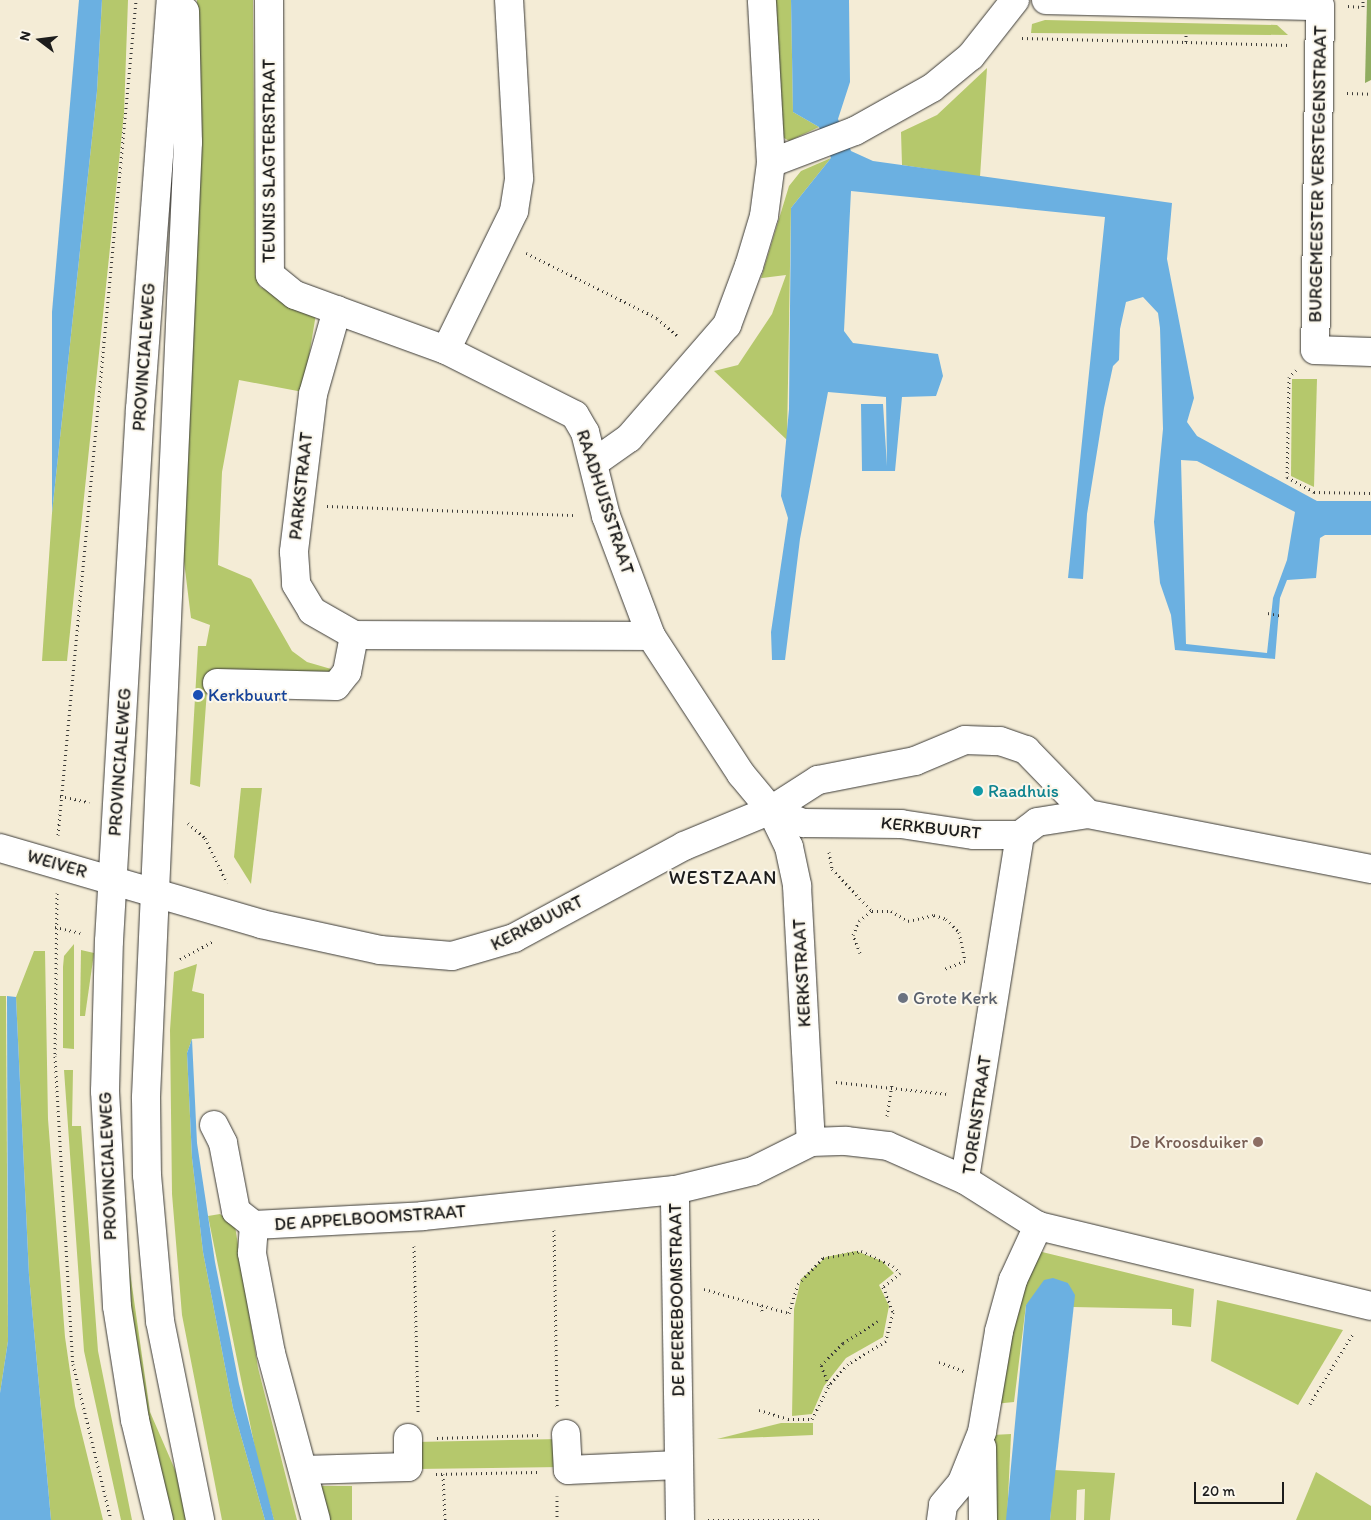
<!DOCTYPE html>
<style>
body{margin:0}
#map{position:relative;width:1371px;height:1520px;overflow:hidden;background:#f4ecd6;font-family:Itim,sans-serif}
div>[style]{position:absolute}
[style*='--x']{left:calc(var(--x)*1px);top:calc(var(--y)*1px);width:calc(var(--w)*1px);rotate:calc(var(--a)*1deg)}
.green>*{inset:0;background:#b5c86c}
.forest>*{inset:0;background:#90ac60}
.water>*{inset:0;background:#6bb0e1}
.path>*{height:3px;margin-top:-1.5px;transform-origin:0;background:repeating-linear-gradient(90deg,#3c3b38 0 1px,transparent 0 5px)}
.roads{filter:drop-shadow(0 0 1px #3c3b38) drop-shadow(0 0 1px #3c3b38)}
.minor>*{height:28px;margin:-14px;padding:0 14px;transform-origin:14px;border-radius:14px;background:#fff}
.major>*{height:28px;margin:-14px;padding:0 14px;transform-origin:14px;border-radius:14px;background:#fff}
.dots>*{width:14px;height:14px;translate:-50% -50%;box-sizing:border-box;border:2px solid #fbf7ec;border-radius:50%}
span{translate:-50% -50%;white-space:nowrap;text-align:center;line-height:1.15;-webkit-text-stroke:4px #fbf7ec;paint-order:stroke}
.street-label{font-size:18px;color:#1c1c1c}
.transit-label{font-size:18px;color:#164399}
.left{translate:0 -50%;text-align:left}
.culture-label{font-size:18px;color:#0d838f}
.worship-label{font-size:18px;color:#5b616d}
.education-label{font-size:18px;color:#785e54}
.right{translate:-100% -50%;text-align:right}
.quarter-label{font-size:20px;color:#1c1c1c;letter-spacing:1px}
.north{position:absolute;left:15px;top:15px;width:50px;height:50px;-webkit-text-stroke:4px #fbf7ec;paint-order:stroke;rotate:285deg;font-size:14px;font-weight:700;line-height:20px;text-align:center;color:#1c1c1c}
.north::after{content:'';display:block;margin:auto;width:18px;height:22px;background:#1c1c1c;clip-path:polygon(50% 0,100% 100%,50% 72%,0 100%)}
.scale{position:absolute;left:1194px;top:1482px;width:90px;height:22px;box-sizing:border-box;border:2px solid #1c1c1c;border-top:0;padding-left:6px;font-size:15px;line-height:18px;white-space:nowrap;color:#1c1c1c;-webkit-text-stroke:4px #fbf7ec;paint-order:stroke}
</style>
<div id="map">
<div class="green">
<i style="clip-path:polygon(102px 0,128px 0,124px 113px,67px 661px,42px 661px,52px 513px,97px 91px)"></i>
<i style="clip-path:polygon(197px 0,253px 0,255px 275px,260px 287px,316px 314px,303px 392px,239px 380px,222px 472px,218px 565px,251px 579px,292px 651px,307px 662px,338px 671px,332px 678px,207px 690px,200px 787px,190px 784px,198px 646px,206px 646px,210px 625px,191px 618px,179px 521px)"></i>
<i style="clip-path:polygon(772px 0,791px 0,793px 112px,819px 127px,789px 141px,781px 136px)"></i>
<i style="clip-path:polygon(1045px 20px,1277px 25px,1288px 35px,1031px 33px,1032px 24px)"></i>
<i style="clip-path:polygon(987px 68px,980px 177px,902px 165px,901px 132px,937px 115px)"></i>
<i style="clip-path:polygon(831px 158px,791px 208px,787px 440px,714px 371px,738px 365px,772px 314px,786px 275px,761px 278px,789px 186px,801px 171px)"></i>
<i style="clip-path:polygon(1292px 379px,1317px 379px,1314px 487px,1291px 476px)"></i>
<i style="clip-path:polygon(241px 788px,262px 788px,251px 884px,234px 857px)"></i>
<i style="clip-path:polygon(74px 944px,74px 1049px,63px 1048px,63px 967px,64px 956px)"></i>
<i style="clip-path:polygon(81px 950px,94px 953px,85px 1016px,80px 1016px)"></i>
<i style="clip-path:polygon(34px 951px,45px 951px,48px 1119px,65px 1337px,75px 1406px,103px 1520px,51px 1520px,29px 1275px,16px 997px)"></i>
<i style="clip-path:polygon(197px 964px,192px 991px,204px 994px,204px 1038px,192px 1039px,187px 1053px,192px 1158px,203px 1252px,233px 1408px,265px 1520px,222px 1520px,182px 1315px,172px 1194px,170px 1030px,174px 972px)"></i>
<i style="clip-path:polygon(0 996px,6px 996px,8px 1341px,0 1393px)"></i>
<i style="clip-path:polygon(64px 1070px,73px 1070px,72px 1126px,81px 1126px,98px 1351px,132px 1520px,121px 1520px,84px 1351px)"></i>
<i style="clip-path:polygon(220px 1214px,235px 1226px,258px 1368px,297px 1520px,274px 1520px,259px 1468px,208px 1216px)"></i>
<i style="clip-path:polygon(856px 1251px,882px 1261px,894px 1273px,879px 1285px,889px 1306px,883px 1337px,846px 1358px,824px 1386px,812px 1414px,792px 1416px,794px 1309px,801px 1279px,826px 1257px)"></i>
<i style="clip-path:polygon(1038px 1251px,1194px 1289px,1191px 1327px,1172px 1325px,1172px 1309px,1073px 1307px,1068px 1283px,1026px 1305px,1014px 1402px,994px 1404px,1021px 1286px)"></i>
<i style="clip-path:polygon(128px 1258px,150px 1412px,179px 1479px,190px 1520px,167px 1520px,130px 1340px)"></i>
<i style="clip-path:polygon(1217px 1300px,1343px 1330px,1298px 1405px,1211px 1361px)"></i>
<i style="clip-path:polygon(781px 1423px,813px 1423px,813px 1435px,717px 1439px)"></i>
<i style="clip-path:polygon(1011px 1434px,1007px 1520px,989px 1520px,992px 1435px)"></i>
<i style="clip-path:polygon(560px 1439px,561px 1467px,416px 1469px,415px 1442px)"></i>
<i style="clip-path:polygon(1054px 1470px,1115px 1473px,1110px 1520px,1084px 1520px,1085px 1489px,1077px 1490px,1076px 1520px,1050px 1520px)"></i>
<i style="clip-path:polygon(1316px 1472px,1371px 1506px,1371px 1520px,1296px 1520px)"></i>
<i style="clip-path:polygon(313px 1486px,352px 1486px,352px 1520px,322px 1520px)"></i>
</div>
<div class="forest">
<i style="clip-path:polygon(1367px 0,1371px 0,1371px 80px,1365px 83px)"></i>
</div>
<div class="water">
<i style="clip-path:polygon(79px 0,102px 0,97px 91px,52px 513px,52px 312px)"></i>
<i style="clip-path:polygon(evenodd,791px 0,849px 0,850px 82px,838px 119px,851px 151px,873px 161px,1172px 203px,1167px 259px,1194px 398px,1187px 422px,1197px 436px,1317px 501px,1371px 501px,1371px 535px,1325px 535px,1320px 538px,1316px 578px,1287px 580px,1280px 598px,1275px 659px,1175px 650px,1171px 615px,1160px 583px,1154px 522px,1163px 429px,1160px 328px,1158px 313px,1143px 297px,1126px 302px,1120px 329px,1119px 360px,1113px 366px,1104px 408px,1087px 514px,1083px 579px,1068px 578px,1105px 217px,851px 191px,844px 331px,853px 343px,938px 354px,943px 376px,936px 396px,902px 397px,895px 471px,862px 471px,861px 404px,883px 404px,887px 466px,886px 397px,828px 392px,800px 539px,785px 660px,772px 660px,771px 632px,788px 518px,781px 496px,789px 409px,791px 208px,831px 158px,819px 127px,793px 112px,791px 0,1181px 460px,1197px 461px,1295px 512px,1287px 560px,1273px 598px,1267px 653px,1186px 644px,1181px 460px)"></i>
<i style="clip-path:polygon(7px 996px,16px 997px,29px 1275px,51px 1520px,0 1520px,0 1393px,8px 1341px)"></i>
<i style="clip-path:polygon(192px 1039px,197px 1143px,215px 1262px,239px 1384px,274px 1520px,265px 1520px,233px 1408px,203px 1252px,192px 1158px,187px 1053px)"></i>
<i style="clip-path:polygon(1053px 1278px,1068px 1283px,1075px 1295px,1050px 1520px,1006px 1520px,1026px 1305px,1044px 1280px)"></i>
</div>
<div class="path">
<i style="--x:1348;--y:6;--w:15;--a:4"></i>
<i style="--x:1363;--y:7;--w:7;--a:-90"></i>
<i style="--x:1022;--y:38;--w:164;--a:1.4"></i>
<i style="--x:1186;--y:42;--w:10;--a:-90"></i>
<i style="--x:1186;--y:42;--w:104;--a:1.7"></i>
<i style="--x:1347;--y:93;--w:24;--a:2"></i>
<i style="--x:526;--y:253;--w:146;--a:26.4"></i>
<i style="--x:657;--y:318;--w:28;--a:41"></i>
<i style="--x:1296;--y:370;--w:10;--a:135"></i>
<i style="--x:1289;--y:377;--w:100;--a:91.1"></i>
<i style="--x:1287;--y:477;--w:31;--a:29"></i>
<i style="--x:1314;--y:492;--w:57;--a:1"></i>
<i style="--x:327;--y:506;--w:249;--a:2.1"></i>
<i style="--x:1268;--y:613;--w:14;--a:12"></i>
<i style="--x:60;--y:796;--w:30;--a:12"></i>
<i style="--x:188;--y:823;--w:23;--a:41"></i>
<i style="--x:205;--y:838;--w:50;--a:63.9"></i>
<i style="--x:58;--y:835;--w:839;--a:-84.66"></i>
<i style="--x:829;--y:852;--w:17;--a:80"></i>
<i style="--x:832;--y:869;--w:58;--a:46.4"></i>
<i style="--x:872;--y:911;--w:19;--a:0"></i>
<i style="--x:891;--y:911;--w:20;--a:30"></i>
<i style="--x:908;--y:921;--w:27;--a:-13"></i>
<i style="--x:934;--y:915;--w:13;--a:18"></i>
<i style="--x:946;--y:919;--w:18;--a:45"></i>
<i style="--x:959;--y:932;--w:30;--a:78"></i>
<i style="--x:965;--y:961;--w:22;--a:159"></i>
<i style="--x:57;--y:893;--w:163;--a:90.7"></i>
<i style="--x:55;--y:1056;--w:309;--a:86.7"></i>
<i style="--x:73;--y:1364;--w:161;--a:76.3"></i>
<i style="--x:55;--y:927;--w:26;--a:13"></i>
<i style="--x:860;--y:953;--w:19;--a:-111"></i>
<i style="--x:853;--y:935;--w:15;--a:-67"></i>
<i style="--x:859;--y:921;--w:16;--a:-38"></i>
<i style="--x:180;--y:959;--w:38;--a:-28"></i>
<i style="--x:836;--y:1082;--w:113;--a:6.1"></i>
<i style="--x:887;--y:1116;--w:31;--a:-81"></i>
<i style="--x:554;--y:1230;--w:177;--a:89"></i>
<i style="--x:414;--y:1246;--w:166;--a:88.6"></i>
<i style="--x:704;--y:1289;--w:88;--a:15.8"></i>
<i style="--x:789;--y:1313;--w:30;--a:-73"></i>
<i style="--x:798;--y:1284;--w:36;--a:-46"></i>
<i style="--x:823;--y:1258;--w:39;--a:-10"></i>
<i style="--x:861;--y:1251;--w:35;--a:25"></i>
<i style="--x:893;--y:1266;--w:10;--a:45"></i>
<i style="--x:900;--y:1273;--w:22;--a:141"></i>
<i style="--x:883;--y:1287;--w:27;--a:68"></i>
<i style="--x:893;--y:1312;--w:30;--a:104"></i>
<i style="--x:886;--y:1341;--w:44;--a:148.8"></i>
<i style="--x:848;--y:1364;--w:28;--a:132"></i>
<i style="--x:761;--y:1305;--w:6;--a:81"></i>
<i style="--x:939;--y:1362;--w:27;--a:20"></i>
<i style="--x:1310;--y:1404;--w:84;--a:-58.6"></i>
<i style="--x:759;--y:1410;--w:30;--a:17"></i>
<i style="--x:788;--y:1419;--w:24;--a:0"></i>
<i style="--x:812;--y:1419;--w:38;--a:-63"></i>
<i style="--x:829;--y:1385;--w:22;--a:-112"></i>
<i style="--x:821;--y:1365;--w:31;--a:-45"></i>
<i style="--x:843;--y:1343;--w:41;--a:-32.2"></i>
<i style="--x:437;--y:1438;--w:101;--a:-1.7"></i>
<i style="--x:436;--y:1474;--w:103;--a:-1.1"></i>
<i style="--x:443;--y:1474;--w:46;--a:87.5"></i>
<i style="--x:557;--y:1496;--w:24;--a:90"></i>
<i style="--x:708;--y:1520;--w:112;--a:0"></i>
</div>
<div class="roads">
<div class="minor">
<i style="--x:269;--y:0;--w:275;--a:89.8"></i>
<i style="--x:270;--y:275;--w:32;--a:39"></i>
<i style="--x:295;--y:295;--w:161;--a:20"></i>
<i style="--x:446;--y:350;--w:144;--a:26.7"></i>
<i style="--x:575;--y:415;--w:20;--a:60"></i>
<i style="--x:585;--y:432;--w:87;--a:76"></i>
<i style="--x:606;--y:516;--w:128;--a:69.4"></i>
<i style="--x:651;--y:636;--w:165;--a:56.9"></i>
<i style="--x:741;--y:774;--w:47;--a:50.2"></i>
<i style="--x:771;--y:810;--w:41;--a:64.1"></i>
<i style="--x:789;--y:847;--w:40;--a:78"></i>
<i style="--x:797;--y:886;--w:256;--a:86.9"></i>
<i style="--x:1046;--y:0;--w:274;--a:1.3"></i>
<i style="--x:1320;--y:6;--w:344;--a:90.8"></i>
<i style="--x:1315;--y:350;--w:56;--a:2"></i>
<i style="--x:771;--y:163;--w:90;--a:-20.9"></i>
<i style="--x:855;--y:131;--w:88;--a:-29.2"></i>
<i style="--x:932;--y:88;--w:50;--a:-39.4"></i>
<i style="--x:971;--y:56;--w:71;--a:-51.8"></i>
<i style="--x:337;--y:310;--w:87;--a:105.9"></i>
<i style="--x:313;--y:394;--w:159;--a:96.9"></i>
<i style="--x:294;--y:552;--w:32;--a:86"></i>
<i style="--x:296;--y:584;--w:31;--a:59"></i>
<i style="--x:312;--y:611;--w:48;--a:29.7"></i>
<i style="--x:354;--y:635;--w:297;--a:0.2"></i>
<i style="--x:446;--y:350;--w:155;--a:-63.9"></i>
<i style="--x:514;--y:211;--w:33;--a:-81"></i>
<i style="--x:519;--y:178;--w:178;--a:-93.2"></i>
<i style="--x:595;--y:462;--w:42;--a:-35.2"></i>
<i style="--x:629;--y:438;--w:150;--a:-49.1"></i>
<i style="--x:727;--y:325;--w:63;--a:-69.6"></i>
<i style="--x:749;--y:266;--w:52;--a:-73.3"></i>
<i style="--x:764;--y:216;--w:53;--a:-82.5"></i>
<i style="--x:771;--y:163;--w:163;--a:-93.2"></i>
<i style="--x:217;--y:683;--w:119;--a:1.4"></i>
<i style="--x:336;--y:686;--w:18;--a:-52"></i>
<i style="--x:347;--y:672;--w:38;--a:-79"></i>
<i style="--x:771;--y:810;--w:35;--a:22"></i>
<i style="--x:804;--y:823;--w:97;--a:0.6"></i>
<i style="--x:901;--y:824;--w:74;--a:8.6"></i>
<i style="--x:974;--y:835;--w:46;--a:0"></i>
<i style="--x:1020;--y:835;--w:21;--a:-37"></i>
<i style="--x:1037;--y:822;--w:52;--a:-8.9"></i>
<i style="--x:1088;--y:814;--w:288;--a:11"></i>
<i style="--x:1020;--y:835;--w:349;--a:99.1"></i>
<i style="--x:965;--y:1180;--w:86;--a:32.2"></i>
<i style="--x:1038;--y:1226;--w:342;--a:13.5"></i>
<i style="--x:0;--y:848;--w:272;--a:16.2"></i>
<i style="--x:261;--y:924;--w:122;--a:12.3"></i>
<i style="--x:380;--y:950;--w:72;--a:4.8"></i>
<i style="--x:452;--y:956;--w:65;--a:-16.2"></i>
<i style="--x:514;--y:938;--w:193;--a:-28.4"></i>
<i style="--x:684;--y:846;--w:94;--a:-22.5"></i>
<i style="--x:771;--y:810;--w:56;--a:-32.6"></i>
<i style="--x:818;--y:780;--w:99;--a:-11.1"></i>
<i style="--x:915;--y:761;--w:54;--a:-22.8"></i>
<i style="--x:965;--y:740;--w:35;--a:2"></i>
<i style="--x:1000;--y:741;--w:28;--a:19"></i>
<i style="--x:1026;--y:750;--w:89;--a:45.9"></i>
<i style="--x:214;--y:1125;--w:20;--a:63"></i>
<i style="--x:223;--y:1143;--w:69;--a:79.2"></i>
<i style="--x:236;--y:1211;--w:23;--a:38"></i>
<i style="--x:566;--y:1434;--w:36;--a:87"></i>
<i style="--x:568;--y:1470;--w:110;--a:-2.6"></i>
<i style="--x:982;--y:1447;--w:73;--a:89.2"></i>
<i style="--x:303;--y:1470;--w:105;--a:-1.6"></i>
<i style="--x:408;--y:1467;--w:29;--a:-90"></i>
<i style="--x:316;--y:1520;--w:173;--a:-105.1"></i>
<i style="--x:271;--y:1353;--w:102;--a:-100.8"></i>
<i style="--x:252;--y:1253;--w:28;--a:-86"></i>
<i style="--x:254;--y:1225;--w:169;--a:-3"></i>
<i style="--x:423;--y:1216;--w:253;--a:-5.9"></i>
<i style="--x:680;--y:1520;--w:330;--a:-90.9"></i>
<i style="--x:675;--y:1190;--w:80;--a:-13.7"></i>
<i style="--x:753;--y:1171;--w:65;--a:-26.6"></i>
<i style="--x:811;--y:1142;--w:35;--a:-2"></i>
<i style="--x:846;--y:1141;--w:42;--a:6.8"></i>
<i style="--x:888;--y:1146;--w:84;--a:23.8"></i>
<i style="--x:941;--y:1520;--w:15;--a:-82"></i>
<i style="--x:943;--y:1505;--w:30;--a:-50"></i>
<i style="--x:962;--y:1482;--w:54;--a:-68.2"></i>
<i style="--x:982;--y:1432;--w:102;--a:-80.4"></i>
<i style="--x:999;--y:1331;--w:53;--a:-74.6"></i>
<i style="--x:1013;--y:1280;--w:60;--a:-65.2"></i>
</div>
<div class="major">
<i style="--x:185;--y:11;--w:131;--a:88.7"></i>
<i style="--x:188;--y:142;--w:957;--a:92.52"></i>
<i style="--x:146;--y:1098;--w:77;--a:89.3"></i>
<i style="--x:147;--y:1175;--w:147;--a:84.9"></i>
<i style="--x:160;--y:1321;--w:203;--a:78.6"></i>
<i style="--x:159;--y:1520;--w:103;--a:-103.5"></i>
<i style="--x:135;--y:1420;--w:115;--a:-99"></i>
<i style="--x:117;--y:1306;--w:215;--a:-93.2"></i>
<i style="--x:105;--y:1091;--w:150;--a:-88.5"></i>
<i style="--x:109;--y:941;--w:533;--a:-86.67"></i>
<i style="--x:140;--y:409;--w:410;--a:-85.7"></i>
</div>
</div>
<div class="dots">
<i style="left:198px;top:695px;background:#1a4fb4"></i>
<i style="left:978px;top:791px;background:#0f9aa8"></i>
<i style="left:903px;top:998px;background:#6b7280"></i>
<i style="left:1258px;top:1142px;background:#8d6e63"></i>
</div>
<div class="street-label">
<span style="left:269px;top:161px;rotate:-90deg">TEUNIS SLAGTERSTRAAT</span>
<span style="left:1318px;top:174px;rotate:-89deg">BURGEMEESTER VERSTEGENSTRAAT</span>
<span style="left:144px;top:357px;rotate:-86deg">PROVINCIALEWEG</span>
<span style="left:301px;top:486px;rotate:-84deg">PARKSTRAAT</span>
<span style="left:605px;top:502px;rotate:72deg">RAADHUISSTRAAT</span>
<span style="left:120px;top:762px;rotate:-86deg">PROVINCIALEWEG</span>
<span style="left:931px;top:828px;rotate:6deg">KERKBUURT</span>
<span style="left:57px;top:864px;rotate:16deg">WEIVER</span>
<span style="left:537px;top:923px;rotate:-27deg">KERKBUURT</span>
<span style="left:802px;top:973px;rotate:-93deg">KERKSTRAAT</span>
<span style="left:977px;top:1115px;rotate:-82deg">TORENSTRAAT</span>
<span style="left:108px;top:1166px;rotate:-92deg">PROVINCIALEWEG</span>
<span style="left:370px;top:1218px;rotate:-4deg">DE APPELBOOMSTRAAT</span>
<span style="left:677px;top:1300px;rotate:-91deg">DE PEEREBOOMSTRAAT</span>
</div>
<div class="transit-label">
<span class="left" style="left:208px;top:695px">Kerkbuurt</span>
</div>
<div class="culture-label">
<span class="left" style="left:988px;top:791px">Raadhuis</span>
</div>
<div class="worship-label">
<span class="left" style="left:913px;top:998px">Grote Kerk</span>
</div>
<div class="education-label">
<span class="right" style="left:1248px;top:1142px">De Kroosduiker</span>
</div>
<div class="quarter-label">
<span style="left:723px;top:877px">WESTZAAN</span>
</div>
<div class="north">N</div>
<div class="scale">20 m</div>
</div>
